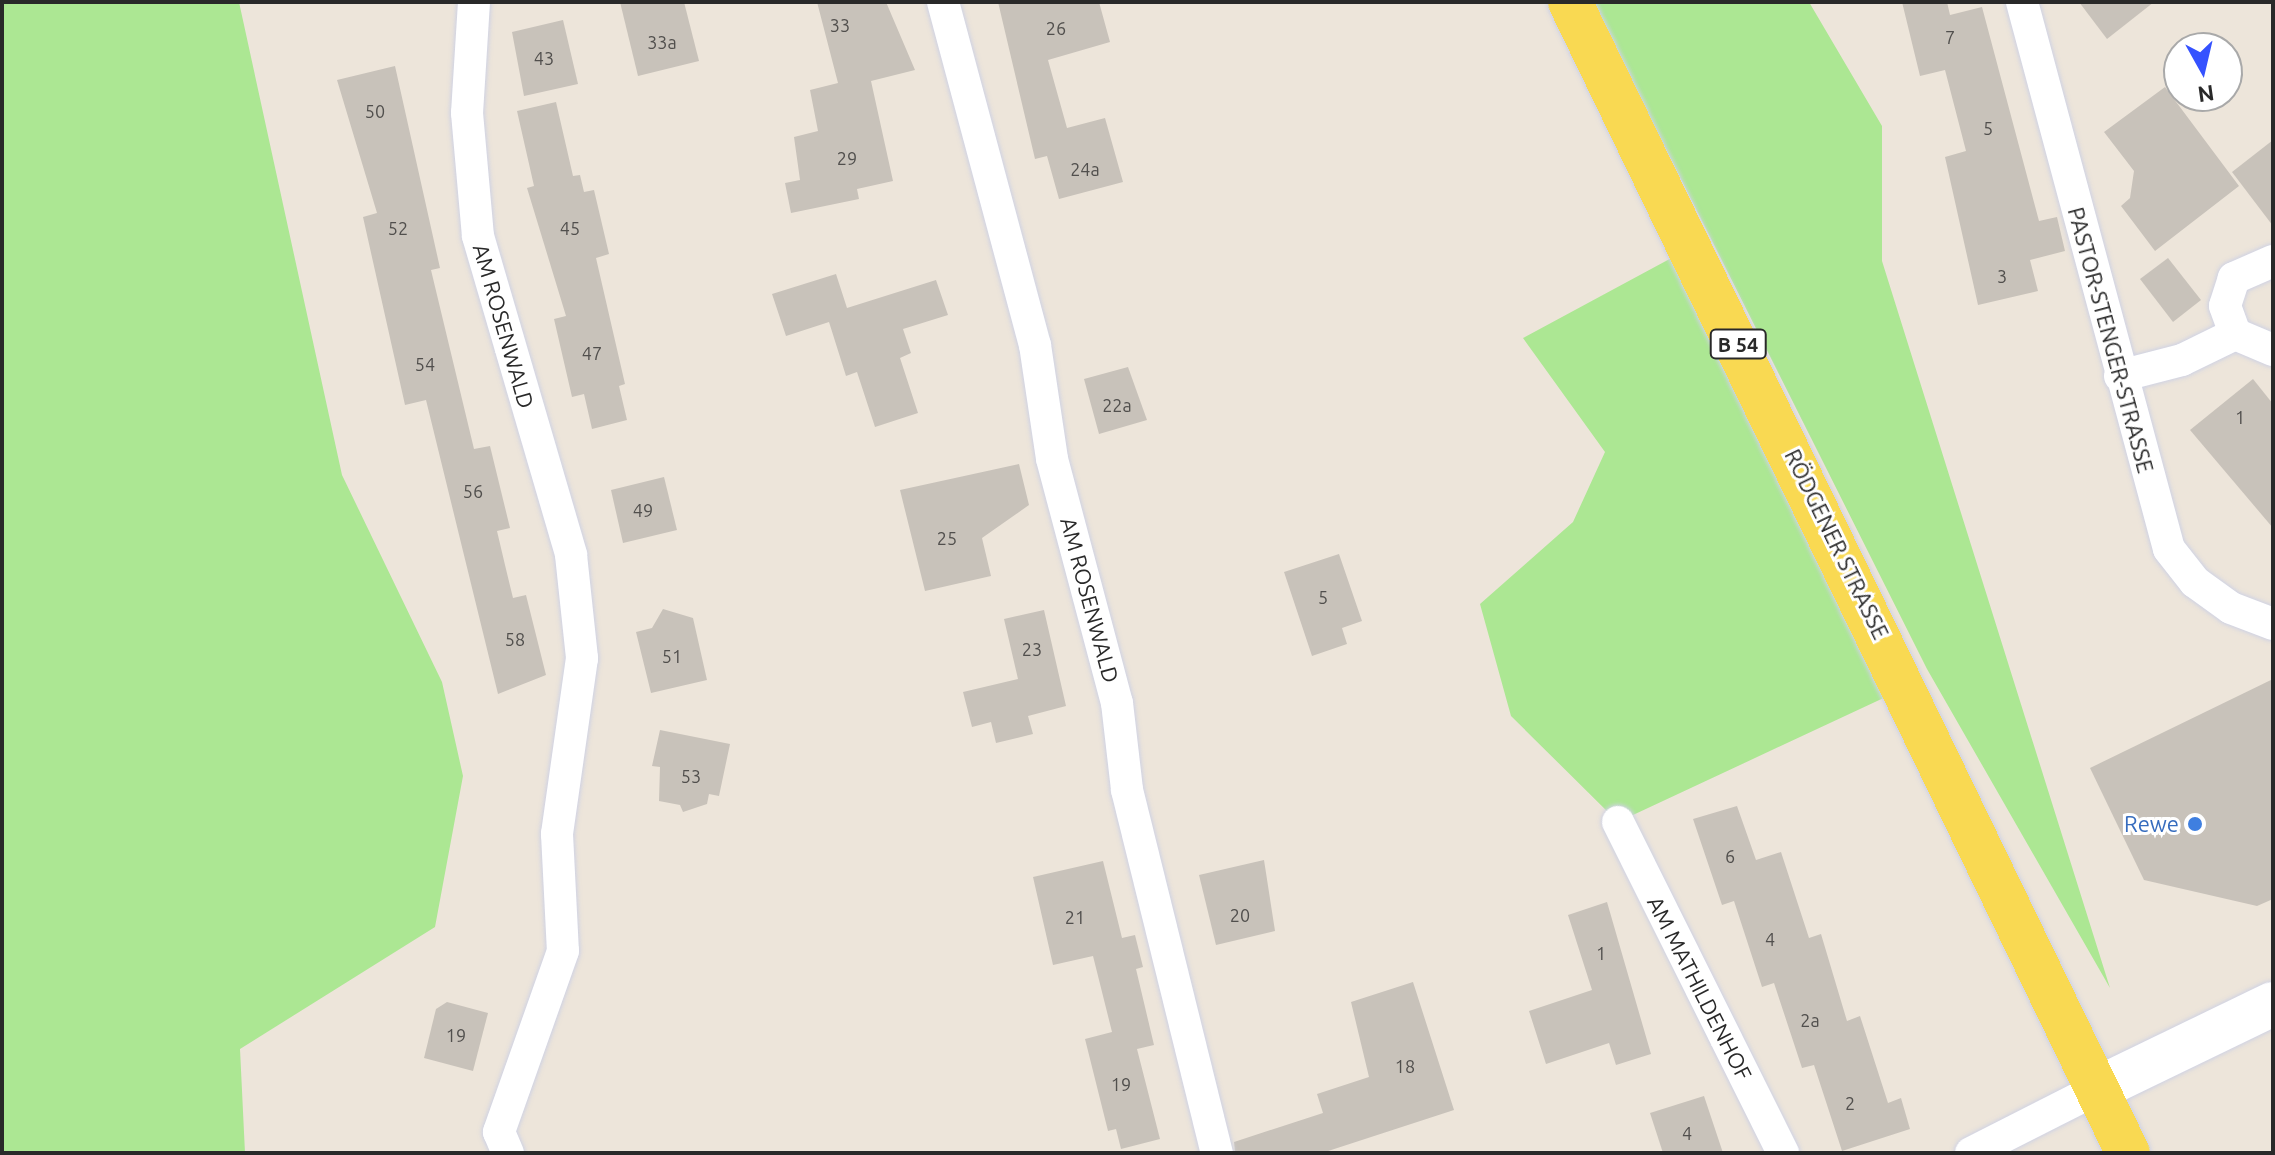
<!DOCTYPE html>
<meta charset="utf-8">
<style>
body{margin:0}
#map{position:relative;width:2275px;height:1155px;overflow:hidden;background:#ede5da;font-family:Ubuntu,sans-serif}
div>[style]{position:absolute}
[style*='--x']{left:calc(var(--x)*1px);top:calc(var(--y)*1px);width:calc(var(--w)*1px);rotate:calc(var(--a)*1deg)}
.green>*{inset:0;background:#ace793}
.building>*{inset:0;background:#c8c2ba}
.roads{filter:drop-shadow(0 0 2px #cfd2e3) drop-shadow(0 0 2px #cfd2e3)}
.street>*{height:32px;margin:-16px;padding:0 16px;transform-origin:16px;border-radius:16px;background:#fff}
.secondary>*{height:44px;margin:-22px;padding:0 22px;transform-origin:22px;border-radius:22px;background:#fff}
.primary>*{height:44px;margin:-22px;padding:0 22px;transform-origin:22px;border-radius:22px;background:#f9d952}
.dots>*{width:22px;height:22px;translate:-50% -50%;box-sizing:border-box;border:4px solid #fff;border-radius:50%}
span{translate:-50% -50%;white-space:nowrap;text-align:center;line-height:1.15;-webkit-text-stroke:6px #fff;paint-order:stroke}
.number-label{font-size:18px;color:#514f4d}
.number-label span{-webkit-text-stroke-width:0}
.shield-label span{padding:2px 6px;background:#fff;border:2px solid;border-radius:6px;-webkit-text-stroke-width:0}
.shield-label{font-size:20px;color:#292929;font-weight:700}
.street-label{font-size:22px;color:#292929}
.shop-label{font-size:22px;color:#366cbe}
.right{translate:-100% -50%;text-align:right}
.frame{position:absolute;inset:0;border:4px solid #292929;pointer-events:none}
.north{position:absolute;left:2163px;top:32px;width:80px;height:80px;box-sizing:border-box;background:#fff;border:2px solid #a9a9a9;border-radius:50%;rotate:172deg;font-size:22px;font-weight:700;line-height:32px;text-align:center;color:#292929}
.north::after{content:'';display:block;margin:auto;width:28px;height:36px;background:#3552ff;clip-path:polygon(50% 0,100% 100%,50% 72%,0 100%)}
</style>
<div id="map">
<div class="green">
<i style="clip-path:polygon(2px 2px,239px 2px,342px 475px,442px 682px,463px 776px,435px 927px,240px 1049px,245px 1153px,2px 1153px)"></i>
<i style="clip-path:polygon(1592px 2px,1809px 2px,1882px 126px,1882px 261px,2110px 988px,1927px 669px)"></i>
<i style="clip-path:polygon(1690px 248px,1905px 688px,1618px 822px,1511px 716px,1480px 604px,1573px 522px,1605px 452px,1523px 338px)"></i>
</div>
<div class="building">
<i style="clip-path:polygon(620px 2px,684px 2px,699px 61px,638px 76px)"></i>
<i style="clip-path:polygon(817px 2px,886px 2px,915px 70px,871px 81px,893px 181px,857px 189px,859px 199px,791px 213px,785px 183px,800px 180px,794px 137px,818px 131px,810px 90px,838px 83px)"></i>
<i style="clip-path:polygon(998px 2px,1099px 2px,1110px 42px,1048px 60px,1067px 128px,1105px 118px,1123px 182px,1059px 199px,1047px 156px,1035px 159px)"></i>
<i style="clip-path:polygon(1902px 2px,1947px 2px,1950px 15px,1982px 7px,2039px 221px,2057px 217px,2065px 251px,2030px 260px,2038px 291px,1978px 305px,1945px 157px,1966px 151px,1945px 70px,1920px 76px)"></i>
<i style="clip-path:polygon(2079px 2px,2154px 2px,2107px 39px)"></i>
<i style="clip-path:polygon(563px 20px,578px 84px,524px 96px,512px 32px)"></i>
<i style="clip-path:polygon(395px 66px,440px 268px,431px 270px,474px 449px,490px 446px,510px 528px,497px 531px,505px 565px,513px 598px,526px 595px,546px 675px,498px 694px,426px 400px,405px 405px,363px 217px,377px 213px,337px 80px)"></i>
<i style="clip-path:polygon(2165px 87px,2239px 186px,2155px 251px,2121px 206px,2130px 198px,2134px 171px,2104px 132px)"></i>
<i style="clip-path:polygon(556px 102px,573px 176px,580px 175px,584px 192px,594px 190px,609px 254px,596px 258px,625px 384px,619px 386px,627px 420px,592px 429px,584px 394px,572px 397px,554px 319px,566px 316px,527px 188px,534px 186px,517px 111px)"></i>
<i style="clip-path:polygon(2273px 140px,2273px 226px,2232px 172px)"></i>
<i style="clip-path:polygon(2168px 258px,2201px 300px,2173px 322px,2140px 279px)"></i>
<i style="clip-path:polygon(836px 274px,847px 308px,936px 280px,948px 315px,903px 329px,911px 353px,900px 358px,918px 413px,875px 427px,857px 372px,846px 376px,829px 322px,786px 336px,772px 294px)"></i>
<i style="clip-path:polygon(1128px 367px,1147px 420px,1099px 434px,1084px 379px)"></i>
<i style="clip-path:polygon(2253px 379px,2273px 404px,2273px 528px,2190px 430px)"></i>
<i style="clip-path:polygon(1019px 464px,1029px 505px,982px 538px,991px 576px,925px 591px,900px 490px)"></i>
<i style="clip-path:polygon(664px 477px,677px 530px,623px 543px,611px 490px)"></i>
<i style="clip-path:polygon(1339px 554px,1362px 621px,1342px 628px,1347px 644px,1312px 656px,1284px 572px)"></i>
<i style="clip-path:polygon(663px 609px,693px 618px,707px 680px,651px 693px,636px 632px,652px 628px)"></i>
<i style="clip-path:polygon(1044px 610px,1066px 706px,1028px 716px,1033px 734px,996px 743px,991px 722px,972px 727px,963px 692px,1018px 679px,1004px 619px)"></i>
<i style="clip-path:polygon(2273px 679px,2273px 899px,2257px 906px,2144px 880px,2090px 768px)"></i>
<i style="clip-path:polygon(660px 730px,730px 744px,719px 796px,709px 794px,707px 804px,683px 812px,680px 805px,659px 801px,660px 767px,652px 766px)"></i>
<i style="clip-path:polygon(1737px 806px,1756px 860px,1781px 852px,1809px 938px,1821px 934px,1847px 1021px,1860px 1016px,1888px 1103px,1901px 1098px,1910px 1129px,1842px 1151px,1814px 1065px,1802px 1068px,1774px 983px,1762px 987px,1734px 901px,1722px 905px,1693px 819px)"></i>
<i style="clip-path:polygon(1264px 860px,1275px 931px,1216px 945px,1199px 875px)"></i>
<i style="clip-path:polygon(1103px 861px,1122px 938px,1135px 935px,1143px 967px,1136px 969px,1154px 1045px,1137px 1049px,1160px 1139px,1121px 1149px,1116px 1129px,1108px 1131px,1085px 1039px,1112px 1032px,1093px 956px,1053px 965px,1033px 877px)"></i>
<i style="clip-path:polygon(1607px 902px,1651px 1054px,1616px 1065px,1609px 1043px,1546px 1064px,1529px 1011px,1592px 990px,1568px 915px)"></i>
<i style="clip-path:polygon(1413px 982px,1454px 1110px,1322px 1153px,1235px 1153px,1234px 1142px,1323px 1113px,1317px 1094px,1369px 1077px,1351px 1002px)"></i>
<i style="clip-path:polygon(447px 1002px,488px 1013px,473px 1071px,424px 1058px,436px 1009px)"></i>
<i style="clip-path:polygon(1704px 1096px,1723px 1153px,1663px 1153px,1650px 1113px)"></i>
</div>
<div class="roads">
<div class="street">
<i style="--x:474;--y:2;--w:111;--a:93.6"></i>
<i style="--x:467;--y:113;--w:123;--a:84.9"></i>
<i style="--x:478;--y:236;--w:332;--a:73.7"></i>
<i style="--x:571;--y:555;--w:104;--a:83.9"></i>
<i style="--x:582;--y:658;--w:178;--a:98.1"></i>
<i style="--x:557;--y:834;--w:117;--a:87.1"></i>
<i style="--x:563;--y:951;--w:192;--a:109.5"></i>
<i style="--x:499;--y:1132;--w:23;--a:67"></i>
<i style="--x:943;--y:2;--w:355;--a:75"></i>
<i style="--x:1035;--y:345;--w:115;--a:81.5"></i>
<i style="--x:1052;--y:459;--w:253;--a:75.1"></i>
<i style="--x:1117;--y:703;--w:88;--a:83.4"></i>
<i style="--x:1127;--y:790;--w:374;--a:76.1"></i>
<i style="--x:2022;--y:2;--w:566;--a:74.96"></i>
<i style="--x:2169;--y:549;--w:42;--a:51.8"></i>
<i style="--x:2195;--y:582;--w:44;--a:35.8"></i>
<i style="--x:2231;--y:608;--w:45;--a:20.9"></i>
<i style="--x:2273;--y:261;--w:43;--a:156.4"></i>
<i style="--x:2234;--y:278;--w:29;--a:108"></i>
<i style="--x:2225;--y:306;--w:30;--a:70"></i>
<i style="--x:2235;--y:334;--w:41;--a:22.8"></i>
<i style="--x:2120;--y:376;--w:64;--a:-14.5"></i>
<i style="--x:2182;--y:360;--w:59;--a:-26.1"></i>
<i style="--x:1618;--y:822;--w:370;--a:63.5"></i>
<i style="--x:1971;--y:1153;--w:144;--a:-26.9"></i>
</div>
<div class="secondary">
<i style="--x:2099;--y:1088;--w:193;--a:-25.8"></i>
</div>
<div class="primary">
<i style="--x:1570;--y:2;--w:1279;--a:64.14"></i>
</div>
</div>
<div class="dots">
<i style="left:2195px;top:824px;background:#3f7fe0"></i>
</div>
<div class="number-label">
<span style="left:840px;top:25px">33</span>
<span style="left:1056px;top:28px">26</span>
<span style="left:1950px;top:37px">7</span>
<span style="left:662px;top:42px">33a</span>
<span style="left:544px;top:58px">43</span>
<span style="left:375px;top:111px">50</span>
<span style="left:1988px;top:128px">5</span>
<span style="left:847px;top:158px">29</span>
<span style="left:1085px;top:169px">24a</span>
<span style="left:398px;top:228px">52</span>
<span style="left:570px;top:228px">45</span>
<span style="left:2002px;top:276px">3</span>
<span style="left:592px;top:353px">47</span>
<span style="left:425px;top:364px">54</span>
<span style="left:1117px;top:405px">22a</span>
<span style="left:2240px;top:417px">1</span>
<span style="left:473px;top:491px">56</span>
<span style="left:643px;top:510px">49</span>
<span style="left:947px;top:538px">25</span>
<span style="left:1323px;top:597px">5</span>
<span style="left:515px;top:639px">58</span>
<span style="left:1032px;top:649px">23</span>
<span style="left:672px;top:656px">51</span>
<span style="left:691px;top:776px">53</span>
<span style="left:1730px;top:856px">6</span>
<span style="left:1240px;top:915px">20</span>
<span style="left:1075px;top:917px">21</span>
<span style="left:1770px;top:939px">4</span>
<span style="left:1601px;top:953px">1</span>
<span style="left:1810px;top:1020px">2a</span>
<span style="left:456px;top:1035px">19</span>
<span style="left:1405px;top:1066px">18</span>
<span style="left:1121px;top:1084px">19</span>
<span style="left:1850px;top:1103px">2</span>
<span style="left:1687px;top:1133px">4</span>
</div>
<div class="shield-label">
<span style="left:1738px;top:344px">B 54</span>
</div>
<div class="street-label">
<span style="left:504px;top:326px;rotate:74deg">AM ROSENWALD</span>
<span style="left:2111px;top:340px;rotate:75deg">PASTOR-STENGER-STRASSE</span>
<span style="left:1837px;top:544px;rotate:64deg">RÖDGENER STRASSE</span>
<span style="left:1090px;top:600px;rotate:75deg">AM ROSENWALD</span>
<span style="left:1700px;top:988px;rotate:63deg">AM MATHILDENHOF</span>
</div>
<div class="shop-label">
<span class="right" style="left:2179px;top:824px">Rewe</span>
</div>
<div class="frame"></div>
<div class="north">N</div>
</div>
